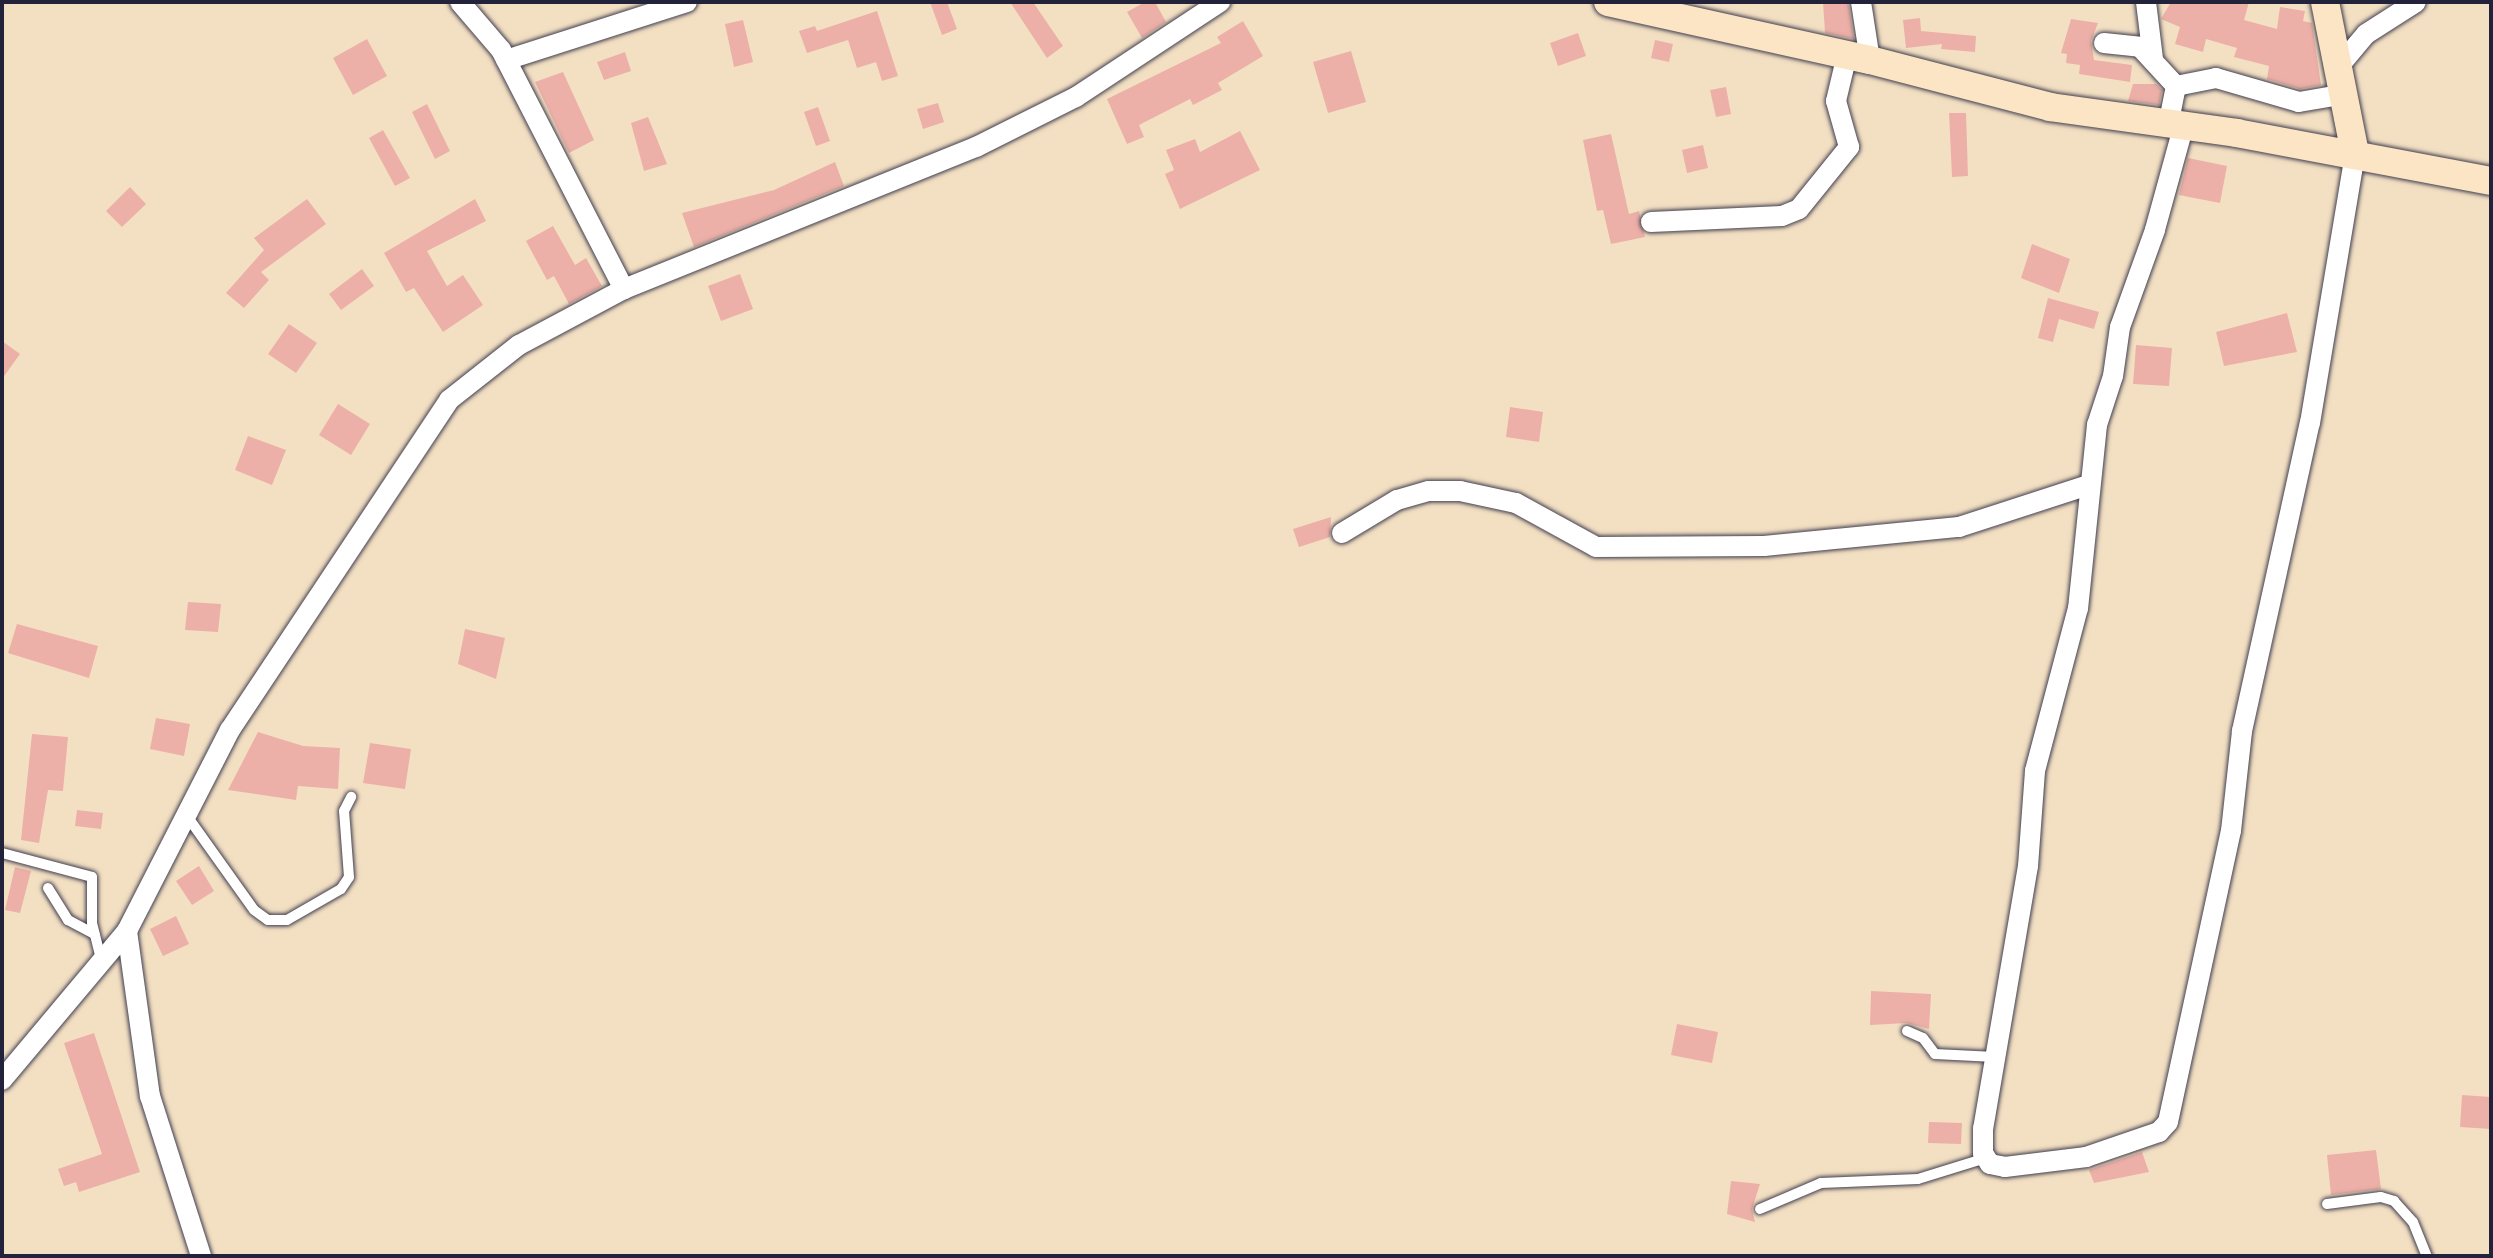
<!DOCTYPE html>
<style>
body{margin:0}
#map{position:relative;width:2493px;height:1258px;overflow:hidden;background:#f3e0c3;font-family:"Libre Caslon Text",serif}
div>[style]{position:absolute}
[style*='--x']{left:calc(var(--x)*1px);top:calc(var(--y)*1px);width:calc(var(--w)*1px);rotate:calc(var(--a)*1deg)}
.building>*{inset:0;background:#ecb0a8}
.roads{filter:drop-shadow(0 0 2px #413e4f) drop-shadow(0 0 2px #413e4f)}
.lane>*{height:10px;margin:-5px;padding:0 5px;transform-origin:5px;border-radius:5px;background:#fff}
.street>*{height:20px;margin:-10px;padding:0 10px;transform-origin:10px;border-radius:10px;background:#fff}
.secondary>*{height:28px;margin:-14px;padding:0 14px;transform-origin:14px;border-radius:14px;background:#fce5c4}
span{translate:-50% -50%;white-space:nowrap;text-align:center;line-height:1.15;-webkit-text-stroke:6px #fff;paint-order:stroke}
.frame{position:absolute;inset:0;border:4px solid #22223b;pointer-events:none}
</style>
<div id="map">
<div class="building">
<i style="clip-path:polygon(930px 2px,947px 2px,957px 29px,942px 35px)"></i>
<i style="clip-path:polygon(1010px 2px,1033px 2px,1063px 46px,1047px 58px)"></i>
<i style="clip-path:polygon(1145px 2px,1155px 2px,1166px 22px,1142px 38px,1127px 12px)"></i>
<i style="clip-path:polygon(1823px 2px,1848px 2px,1854px 39px,1825px 33px)"></i>
<i style="clip-path:polygon(2171px 2px,2249px 2px,2244px 20px,2277px 29px,2280px 7px,2305px 11px,2303px 21px,2312px 23px,2321px 85px,2300px 89px,2267px 79px,2269px 66px,2234px 57px,2237px 48px,2206px 39px,2203px 52px,2175px 44px,2180px 27px,2161px 19px)"></i>
<i style="clip-path:polygon(877px 11px,898px 76px,882px 81px,876px 62px,857px 68px,848px 40px,807px 53px,799px 31px,815px 26px,817px 31px)"></i>
<i style="clip-path:polygon(1920px 18px,1921px 31px,1976px 36px,1975px 52px,1941px 49px,1942px 44px,1906px 48px,1903px 20px)"></i>
<i style="clip-path:polygon(2071px 19px,2098px 23px,2091px 41px,2094px 60px,2132px 65px,2130px 82px,2079px 74px,2080px 65px,2066px 63px,2067px 54px,2061px 53px)"></i>
<i style="clip-path:polygon(743px 20px,753px 62px,734px 67px,725px 24px)"></i>
<i style="clip-path:polygon(1243px 21px,1263px 56px,1218px 83px,1222px 90px,1193px 105px,1190px 99px,1139px 125px,1144px 137px,1127px 144px,1107px 99px,1221px 43px,1217px 37px)"></i>
<i style="clip-path:polygon(1578px 33px,1586px 56px,1558px 66px,1550px 43px)"></i>
<i style="clip-path:polygon(367px 39px,387px 76px,353px 95px,333px 58px)"></i>
<i style="clip-path:polygon(1655px 40px,1673px 44px,1669px 62px,1651px 58px)"></i>
<i style="clip-path:polygon(1351px 51px,1366px 102px,1328px 113px,1313px 62px)"></i>
<i style="clip-path:polygon(625px 52px,631px 71px,604px 80px,597px 62px)"></i>
<i style="clip-path:polygon(563px 72px,594px 140px,569px 153px,535px 82px)"></i>
<i style="clip-path:polygon(2133px 84px,2156px 84px,2162px 90px,2159px 105px,2128px 101px)"></i>
<i style="clip-path:polygon(1726px 87px,1731px 114px,1716px 117px,1710px 90px)"></i>
<i style="clip-path:polygon(938px 103px,944px 122px,923px 129px,917px 109px)"></i>
<i style="clip-path:polygon(427px 104px,450px 151px,435px 159px,412px 112px)"></i>
<i style="clip-path:polygon(818px 107px,830px 141px,816px 146px,804px 112px)"></i>
<i style="clip-path:polygon(1949px 113px,1966px 113px,1968px 176px,1952px 177px)"></i>
<i style="clip-path:polygon(648px 117px,667px 164px,644px 171px,631px 123px)"></i>
<i style="clip-path:polygon(383px 130px,410px 178px,395px 186px,369px 138px)"></i>
<i style="clip-path:polygon(1240px 131px,1260px 170px,1180px 209px,1165px 174px,1174px 170px,1166px 150px,1195px 139px,1200px 152px)"></i>
<i style="clip-path:polygon(1611px 134px,1629px 214px,1639px 211px,1645px 237px,1611px 244px,1603px 210px,1597px 211px,1583px 140px)"></i>
<i style="clip-path:polygon(1703px 145px,1708px 168px,1687px 173px,1682px 150px)"></i>
<i style="clip-path:polygon(2188px 158px,2227px 166px,2220px 203px,2179px 195px)"></i>
<i style="clip-path:polygon(835px 162px,844px 186px,694px 247px,682px 213px,774px 190px)"></i>
<i style="clip-path:polygon(130px 187px,146px 204px,122px 227px,106px 211px)"></i>
<i style="clip-path:polygon(307px 199px,326px 224px,261px 272px,269px 280px,244px 308px,226px 293px,264px 250px,254px 238px)"></i>
<i style="clip-path:polygon(475px 199px,486px 221px,427px 251px,447px 286px,463px 275px,483px 305px,443px 332px,414px 288px,406px 292px,384px 253px)"></i>
<i style="clip-path:polygon(553px 226px,575px 265px,586px 258px,602px 286px,569px 304px,554px 276px,547px 280px,526px 241px)"></i>
<i style="clip-path:polygon(2032px 244px,2070px 259px,2059px 293px,2021px 278px)"></i>
<i style="clip-path:polygon(362px 269px,374px 286px,341px 310px,329px 294px)"></i>
<i style="clip-path:polygon(740px 274px,753px 309px,721px 321px,708px 286px)"></i>
<i style="clip-path:polygon(2048px 298px,2099px 312px,2094px 329px,2059px 319px,2053px 342px,2038px 338px)"></i>
<i style="clip-path:polygon(2287px 313px,2297px 352px,2224px 366px,2216px 332px)"></i>
<i style="clip-path:polygon(289px 324px,317px 343px,296px 373px,268px 354px)"></i>
<i style="clip-path:polygon(2px 341px,20px 354px,2px 379px)"></i>
<i style="clip-path:polygon(2136px 345px,2172px 348px,2169px 386px,2133px 384px)"></i>
<i style="clip-path:polygon(338px 404px,370px 424px,351px 455px,319px 435px)"></i>
<i style="clip-path:polygon(1510px 407px,1543px 412px,1539px 442px,1506px 437px)"></i>
<i style="clip-path:polygon(248px 436px,286px 450px,272px 485px,235px 470px)"></i>
<i style="clip-path:polygon(1331px 517px,1330px 537px,1299px 547px,1293px 529px)"></i>
<i style="clip-path:polygon(188px 602px,221px 604px,218px 632px,185px 630px)"></i>
<i style="clip-path:polygon(17px 624px,98px 646px,89px 678px,8px 653px)"></i>
<i style="clip-path:polygon(465px 629px,505px 638px,496px 679px,458px 664px)"></i>
<i style="clip-path:polygon(156px 718px,190px 724px,184px 756px,150px 749px)"></i>
<i style="clip-path:polygon(258px 732px,303px 746px,340px 748px,338px 789px,298px 786px,296px 800px,228px 790px)"></i>
<i style="clip-path:polygon(32px 734px,68px 737px,63px 791px,48px 790px,39px 843px,21px 840px)"></i>
<i style="clip-path:polygon(370px 743px,411px 749px,405px 789px,363px 783px)"></i>
<i style="clip-path:polygon(77px 810px,103px 813px,101px 829px,75px 826px)"></i>
<i style="clip-path:polygon(199px 866px,214px 891px,192px 905px,176px 881px)"></i>
<i style="clip-path:polygon(15px 867px,31px 871px,20px 913px,5px 910px)"></i>
<i style="clip-path:polygon(176px 916px,189px 944px,163px 956px,150px 929px)"></i>
<i style="clip-path:polygon(1871px 991px,1931px 994px,1929px 1029px,1907px 1023px,1870px 1025px)"></i>
<i style="clip-path:polygon(1677px 1024px,1718px 1032px,1712px 1063px,1671px 1055px)"></i>
<i style="clip-path:polygon(94px 1033px,140px 1172px,79px 1192px,76px 1182px,64px 1186px,58px 1169px,102px 1154px,64px 1043px)"></i>
<i style="clip-path:polygon(2462px 1095px,2491px 1097px,2491px 1129px,2460px 1127px)"></i>
<i style="clip-path:polygon(1929px 1122px,1962px 1123px,1961px 1144px,1928px 1143px)"></i>
<i style="clip-path:polygon(2376px 1150px,2381px 1189px,2331px 1195px,2327px 1155px)"></i>
<i style="clip-path:polygon(2142px 1152px,2149px 1172px,2094px 1183px,2089px 1170px)"></i>
<i style="clip-path:polygon(1731px 1181px,1760px 1184px,1752px 1209px,1755px 1222px,1727px 1214px)"></i>
</div>
<div class="roads">
<div class="lane">
<i style="--x:187;--y:816;--w:115;--a:54.5"></i>
<i style="--x:254;--y:910;--w:17;--a:36"></i>
<i style="--x:268;--y:920;--w:19;--a:0"></i>
<i style="--x:287;--y:920;--w:62;--a:-29.9"></i>
<i style="--x:341;--y:889;--w:14;--a:-56"></i>
<i style="--x:349;--y:877;--w:66;--a:-94.3"></i>
<i style="--x:344;--y:811;--w:16;--a:-63"></i>
<i style="--x:2;--y:853;--w:93;--a:14.9"></i>
<i style="--x:92;--y:877;--w:46;--a:90"></i>
<i style="--x:92;--y:923;--w:38;--a:76"></i>
<i style="--x:48;--y:888;--w:38;--a:58"></i>
<i style="--x:68;--y:920;--w:30;--a:28"></i>
<i style="--x:1907;--y:1031;--w:17;--a:24"></i>
<i style="--x:1923;--y:1038;--w:20;--a:53"></i>
<i style="--x:1935;--y:1054;--w:60;--a:2.9"></i>
<i style="--x:2327;--y:1204;--w:54;--a:-7.4"></i>
<i style="--x:2381;--y:1197;--w:14;--a:17"></i>
<i style="--x:2394;--y:1201;--w:28;--a:48"></i>
<i style="--x:2413;--y:1222;--w:37;--a:68"></i>
<i style="--x:1760;--y:1209;--w:66;--a:-23.1"></i>
<i style="--x:1821;--y:1183;--w:97;--a:-2.4"></i>
<i style="--x:1918;--y:1179;--w:71;--a:-17.2"></i>
</div>
<div class="street">
<i style="--x:460;--y:2;--w:63;--a:49.5"></i>
<i style="--x:501;--y:50;--w:269;--a:62.8"></i>
<i style="--x:1861;--y:2;--w:59;--a:81.2"></i>
<i style="--x:2146;--y:2;--w:57;--a:83"></i>
<i style="--x:2104;--y:43;--w:36;--a:6"></i>
<i style="--x:2140;--y:47;--w:53;--a:47.3"></i>
<i style="--x:506;--y:60;--w:190;--a:-17.8"></i>
<i style="--x:2340;--y:65;--w:40;--a:-50"></i>
<i style="--x:2366;--y:34;--w:59;--a:-32.6"></i>
<i style="--x:2168;--y:126;--w:41;--a:-78.7"></i>
<i style="--x:2176;--y:86;--w:41;--a:-11.3"></i>
<i style="--x:2216;--y:78;--w:86;--a:16.1"></i>
<i style="--x:2299;--y:102;--w:48;--a:-9.7"></i>
<i style="--x:2183;--y:128;--w:106;--a:105.4"></i>
<i style="--x:2155;--y:230;--w:103;--a:109.8"></i>
<i style="--x:2120;--y:327;--w:49;--a:98.1"></i>
<i style="--x:2113;--y:376;--w:52;--a:108.1"></i>
<i style="--x:2097;--y:425;--w:184;--a:95.9"></i>
<i style="--x:2078;--y:608;--w:169;--a:104.8"></i>
<i style="--x:2035;--y:771;--w:95;--a:94.2"></i>
<i style="--x:2028;--y:866;--w:266;--a:99.7"></i>
<i style="--x:1983;--y:1128;--w:25;--a:90"></i>
<i style="--x:1983;--y:1153;--w:13;--a:58"></i>
<i style="--x:1990;--y:1164;--w:15;--a:11"></i>
<i style="--x:2005;--y:1167;--w:82;--a:-7"></i>
<i style="--x:2086;--y:1157;--w:77;--a:-18.9"></i>
<i style="--x:2159;--y:1132;--w:13;--a:-48"></i>
<i style="--x:2168;--y:1122;--w:298;--a:-77.8"></i>
<i style="--x:2231;--y:831;--w:101;--a:-83.7"></i>
<i style="--x:2242;--y:731;--w:315;--a:-77.6"></i>
<i style="--x:2310;--y:423;--w:273;--a:-80.5"></i>
<i style="--x:1651;--y:222;--w:131;--a:-2.6"></i>
<i style="--x:1782;--y:216;--w:18;--a:-22"></i>
<i style="--x:1799;--y:209;--w:80;--a:-51.1"></i>
<i style="--x:1849;--y:147;--w:48;--a:-105.8"></i>
<i style="--x:1836;--y:101;--w:43;--a:-76.6"></i>
<i style="--x:1342;--y:533;--w:64;--a:-31"></i>
<i style="--x:1397;--y:500;--w:33;--a:-16"></i>
<i style="--x:1429;--y:491;--w:31;--a:0"></i>
<i style="--x:1460;--y:491;--w:57;--a:12.1"></i>
<i style="--x:1516;--y:503;--w:91;--a:28.8"></i>
<i style="--x:1596;--y:547;--w:168;--a:-0.3"></i>
<i style="--x:1764;--y:546;--w:196;--a:-5.6"></i>
<i style="--x:1959;--y:527;--w:136;--a:-18"></i>
<i style="--x:127;--y:931;--w:167;--a:82.1"></i>
<i style="--x:150;--y:1096;--w:168;--a:72.3"></i>
<i style="--x:2;--y:1080;--w:194;--a:-50"></i>
<i style="--x:127;--y:931;--w:226;--a:-62.9"></i>
<i style="--x:230;--y:730;--w:396;--a:-56.4"></i>
<i style="--x:449;--y:400;--w:89;--a:-38.2"></i>
<i style="--x:519;--y:345;--w:119;--a:-28.1"></i>
<i style="--x:624;--y:289;--w:380;--a:-22"></i>
<i style="--x:976;--y:147;--w:112;--a:-26.6"></i>
<i style="--x:1076;--y:97;--w:173;--a:-33.4"></i>
</div>
<div class="secondary">
<i style="--x:1608;--y:2;--w:268;--a:12.5"></i>
<i style="--x:1870;--y:60;--w:186;--a:14.6"></i>
<i style="--x:2050;--y:107;--w:189;--a:7.9"></i>
<i style="--x:2237;--y:133;--w:258;--a:10.7"></i>
<i style="--x:2325;--y:2;--w:155;--a:78.8"></i>
</div>
</div>
<div class="frame"></div>
</div>
